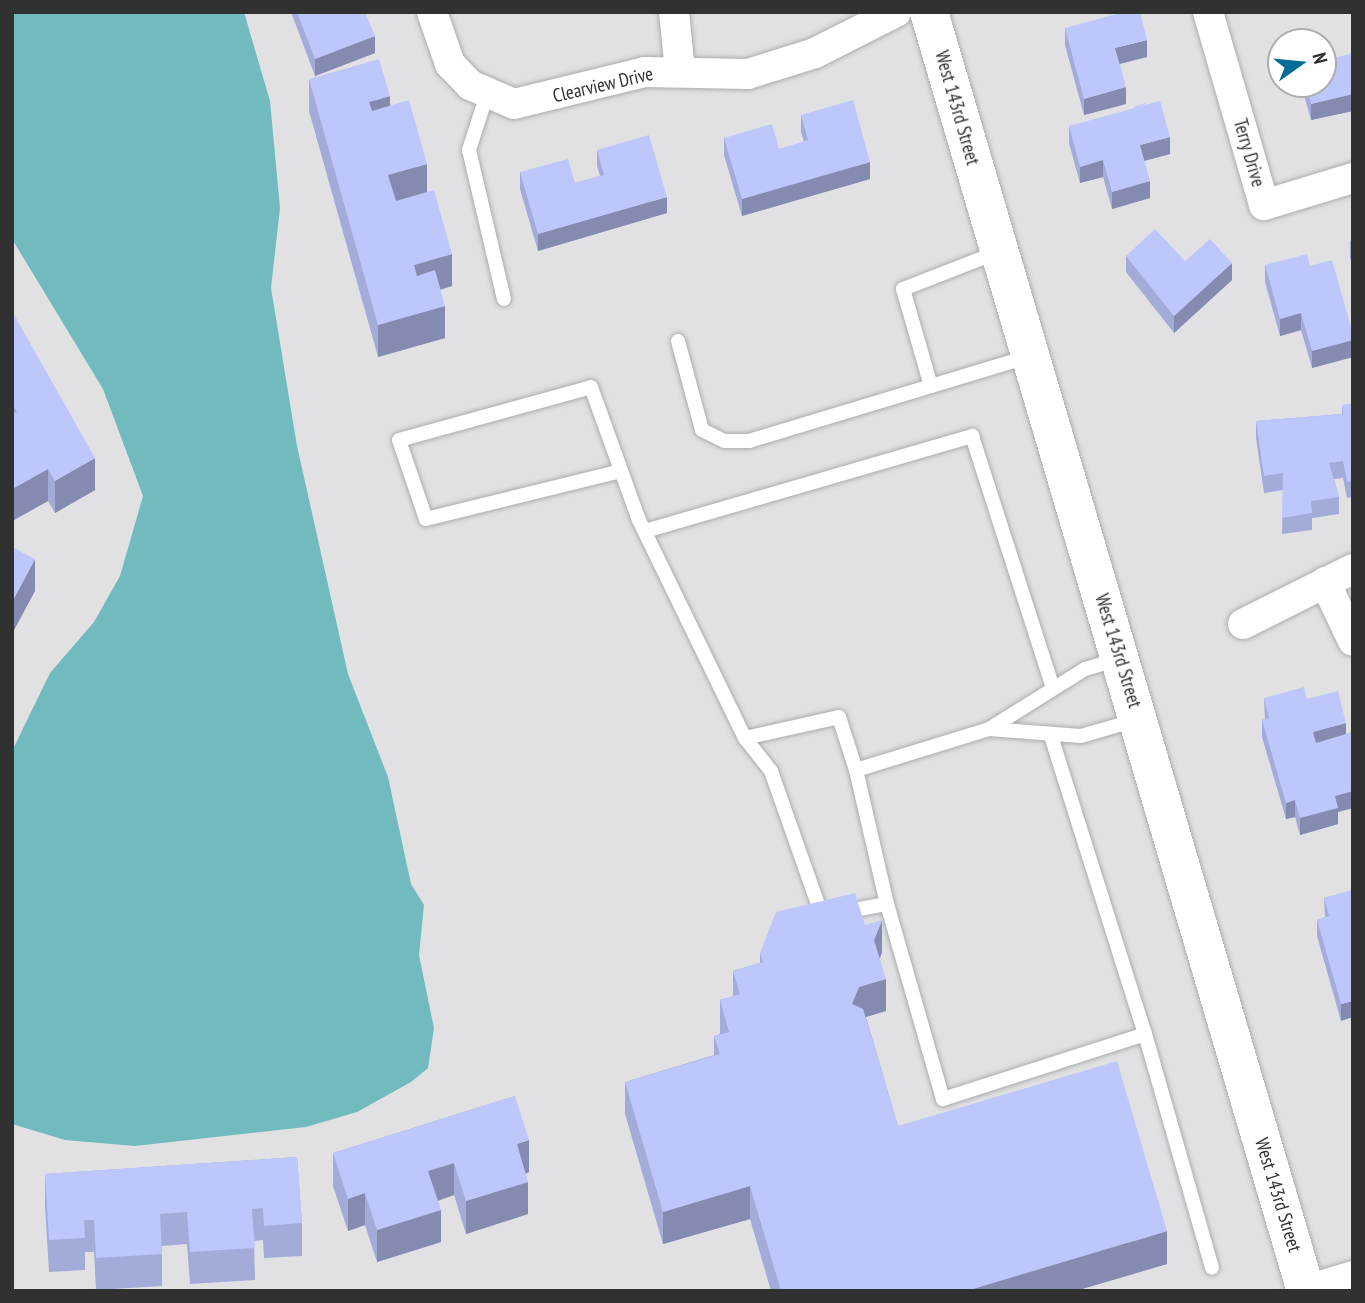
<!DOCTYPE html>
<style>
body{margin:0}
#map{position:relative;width:1365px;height:1303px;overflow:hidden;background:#e1e1e4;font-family:"PT Sans Narrow",sans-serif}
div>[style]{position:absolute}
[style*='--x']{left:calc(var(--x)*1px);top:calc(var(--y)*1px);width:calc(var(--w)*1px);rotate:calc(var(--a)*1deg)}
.water>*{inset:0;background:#71bbbf}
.roads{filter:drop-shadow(0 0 2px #abacae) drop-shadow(0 0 2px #abacae)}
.service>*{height:14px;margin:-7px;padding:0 7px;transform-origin:7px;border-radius:7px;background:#fff}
.minor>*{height:30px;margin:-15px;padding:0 15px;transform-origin:15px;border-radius:15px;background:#fff}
.secondary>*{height:38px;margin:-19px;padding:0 19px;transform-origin:19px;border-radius:19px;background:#fff}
.wall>*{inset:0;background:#a3abd8}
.shaded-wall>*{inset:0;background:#858bb0}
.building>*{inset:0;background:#bec7fb}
span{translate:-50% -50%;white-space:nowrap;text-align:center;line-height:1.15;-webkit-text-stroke:6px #fff;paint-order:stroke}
.street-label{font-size:19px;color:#313132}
.frame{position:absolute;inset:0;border:14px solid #313132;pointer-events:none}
.north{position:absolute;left:1267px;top:28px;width:70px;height:70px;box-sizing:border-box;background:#fff;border:2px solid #adadad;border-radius:50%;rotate:75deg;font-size:19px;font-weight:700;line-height:28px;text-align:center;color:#313132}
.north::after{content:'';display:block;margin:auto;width:24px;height:32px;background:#036d9a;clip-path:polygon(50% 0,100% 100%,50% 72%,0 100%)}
</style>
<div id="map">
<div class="water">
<i style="clip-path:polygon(12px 12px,244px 12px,270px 101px,280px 208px,271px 288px,297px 446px,348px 674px,388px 777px,411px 884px,424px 905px,419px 955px,434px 1028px,428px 1068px,411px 1082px,357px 1112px,306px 1127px,135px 1146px,65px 1140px,12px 1124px,12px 751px,50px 673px,94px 622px,120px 576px,143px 496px,103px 389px,12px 239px)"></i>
</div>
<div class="roads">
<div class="service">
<i style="--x:487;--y:94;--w:59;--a:107.8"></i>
<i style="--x:469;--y:150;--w:153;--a:76.8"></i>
<i style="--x:678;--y:341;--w:92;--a:74.9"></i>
<i style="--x:702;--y:430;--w:25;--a:26"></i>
<i style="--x:725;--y:441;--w:24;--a:0"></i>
<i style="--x:749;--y:441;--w:294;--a:-16.8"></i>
<i style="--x:931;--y:386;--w:101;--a:-106.1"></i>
<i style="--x:903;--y:289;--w:102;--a:-21.3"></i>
<i style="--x:621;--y:471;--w:201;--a:166.2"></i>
<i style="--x:426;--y:519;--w:83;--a:-108.9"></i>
<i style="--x:399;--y:440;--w:199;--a:-15.4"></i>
<i style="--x:591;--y:387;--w:141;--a:70.2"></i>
<i style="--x:639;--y:520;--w:242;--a:64.1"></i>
<i style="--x:745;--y:738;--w:96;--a:-12.6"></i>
<i style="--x:839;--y:717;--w:56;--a:72.2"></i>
<i style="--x:856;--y:770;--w:139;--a:-17.1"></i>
<i style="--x:989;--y:729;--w:113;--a:-32"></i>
<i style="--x:1085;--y:669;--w:35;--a:-16"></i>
<i style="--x:645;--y:531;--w:341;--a:-16.2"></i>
<i style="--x:972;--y:436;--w:265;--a:72.2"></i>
<i style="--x:989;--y:729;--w:92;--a:4.4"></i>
<i style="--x:1081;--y:736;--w:57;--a:-16.2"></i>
<i style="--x:1051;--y:736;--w:312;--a:72.5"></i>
<i style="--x:745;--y:738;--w:42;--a:51.8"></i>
<i style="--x:771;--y:771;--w:154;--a:70.6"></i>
<i style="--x:822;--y:916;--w:66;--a:-10.5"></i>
<i style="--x:887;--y:904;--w:203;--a:74"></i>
<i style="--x:943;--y:1099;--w:212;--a:-17.8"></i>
<i style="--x:1145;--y:1034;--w:243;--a:74"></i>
<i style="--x:856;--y:770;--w:138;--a:77"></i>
</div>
<div class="minor">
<i style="--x:432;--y:12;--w:55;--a:70.9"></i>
<i style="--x:450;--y:64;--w:29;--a:46"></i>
<i style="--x:470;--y:85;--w:48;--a:23.4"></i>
<i style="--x:514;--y:104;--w:135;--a:-13.7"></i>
<i style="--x:645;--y:72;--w:103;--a:1.1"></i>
<i style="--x:748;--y:74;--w:70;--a:-17.4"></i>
<i style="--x:815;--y:53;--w:91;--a:-26.8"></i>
<i style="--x:674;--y:12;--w:59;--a:84.2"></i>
<i style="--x:1208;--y:12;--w:201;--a:73.8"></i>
<i style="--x:1264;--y:205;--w:93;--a:-16.9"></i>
<i style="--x:1325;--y:582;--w:65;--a:64.6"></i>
<i style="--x:1243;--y:624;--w:123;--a:-26.6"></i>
<i style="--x:1303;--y:1291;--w:52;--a:-16.7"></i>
</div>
<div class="secondary">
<i style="--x:929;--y:12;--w:1333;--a:73.58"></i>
</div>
</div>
<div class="wall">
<i style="clip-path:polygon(291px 12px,365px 12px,375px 53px,315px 76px)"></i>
<i style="clip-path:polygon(1065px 28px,1147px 57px,1120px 64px,1126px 104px,1084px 115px,1065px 45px)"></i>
<i style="clip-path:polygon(1353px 53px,1353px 111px,1311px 120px,1301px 84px,1323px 84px)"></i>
<i style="clip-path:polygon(309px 79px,390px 106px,427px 192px,452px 286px,440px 290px,445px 338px,378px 357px,309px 111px)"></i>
<i style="clip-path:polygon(801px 115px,870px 179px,742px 216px,724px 155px,724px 138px,779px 149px,804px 142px,801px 132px)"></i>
<i style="clip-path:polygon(1069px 126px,1170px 154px,1144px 161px,1150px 198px,1112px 209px,1103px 177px,1080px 183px,1069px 143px)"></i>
<i style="clip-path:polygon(597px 150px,667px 213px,538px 251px,520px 189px,520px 172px,575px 183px,600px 176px,597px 166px)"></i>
<i style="clip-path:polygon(1353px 240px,1353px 266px,1350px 258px,1350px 241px)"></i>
<i style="clip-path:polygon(1126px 256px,1185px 261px,1232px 280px,1174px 333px,1126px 272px)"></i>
<i style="clip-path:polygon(1265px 265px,1310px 266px,1353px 334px,1353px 357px,1312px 368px,1301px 330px,1280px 336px,1265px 282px)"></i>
<i style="clip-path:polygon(12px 311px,95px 490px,55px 513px,48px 501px,14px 520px,12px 517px)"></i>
<i style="clip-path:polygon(1353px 404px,1353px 497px,1347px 498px,1343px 478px,1334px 479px,1339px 497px,1339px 514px,1312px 518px,1312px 530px,1282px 534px,1283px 490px,1264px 493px,1256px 438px,1256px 421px,1342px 414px,1342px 405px)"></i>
<i style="clip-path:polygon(1264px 698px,1307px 699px,1346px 734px,1353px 732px,1353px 808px,1338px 812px,1338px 824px,1300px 835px,1295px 817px,1286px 819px,1262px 737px,1262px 720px,1265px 719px)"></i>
<i style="clip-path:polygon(1353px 890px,1341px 1021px,1317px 936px,1317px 920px,1325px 917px,1324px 898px)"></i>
<i style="clip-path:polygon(865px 925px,882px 952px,880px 959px,886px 1011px,866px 1017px,898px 1126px,1167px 1264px,1075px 1291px,771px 1291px,750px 1219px,663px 1244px,625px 1114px,625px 1082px,714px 1055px,714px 1036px,720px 1034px,720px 1000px,733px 996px,733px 971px,760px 963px,760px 953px)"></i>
<i style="clip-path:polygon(515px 1096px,529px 1172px,526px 1174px,528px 1214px,466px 1234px,454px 1195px,438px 1201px,441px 1242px,377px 1262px,365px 1225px,348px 1231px,333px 1186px,333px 1153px)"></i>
<i style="clip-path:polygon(297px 1157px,302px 1223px,302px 1256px,264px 1258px,263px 1240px,254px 1241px,255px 1280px,190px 1284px,187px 1244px,162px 1246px,162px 1286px,96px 1290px,94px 1252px,85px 1252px,85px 1270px,49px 1272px,45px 1206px,45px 1174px)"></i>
</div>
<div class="shaded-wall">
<i style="clip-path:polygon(375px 36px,375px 53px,315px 76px,315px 59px)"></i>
<i style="clip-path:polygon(1147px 40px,1147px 57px,1115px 65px,1115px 48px)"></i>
<i style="clip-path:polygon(1126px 87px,1126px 104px,1084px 115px,1084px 99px)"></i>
<i style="clip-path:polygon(1353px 94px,1353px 111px,1311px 120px,1311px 104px)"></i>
<i style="clip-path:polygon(390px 96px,390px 128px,369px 134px,369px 102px)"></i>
<i style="clip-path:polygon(1170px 137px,1170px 154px,1140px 162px,1140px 145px)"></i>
<i style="clip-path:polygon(1103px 160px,1103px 177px,1080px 183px,1080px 167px)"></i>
<i style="clip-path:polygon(870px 162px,870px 179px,742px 216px,742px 199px)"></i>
<i style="clip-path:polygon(427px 164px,427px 196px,388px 207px,388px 175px)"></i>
<i style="clip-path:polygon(1150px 181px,1150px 198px,1112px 209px,1112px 192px)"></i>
<i style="clip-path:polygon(667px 197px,667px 213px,538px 251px,538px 234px)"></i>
<i style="clip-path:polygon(452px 254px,452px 286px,414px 297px,414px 265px)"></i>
<i style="clip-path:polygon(1232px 263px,1232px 280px,1174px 333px,1174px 316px)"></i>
<i style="clip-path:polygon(445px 306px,445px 338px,378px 357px,378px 325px)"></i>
<i style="clip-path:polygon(1301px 313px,1301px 330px,1280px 336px,1280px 319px)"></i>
<i style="clip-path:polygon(1353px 340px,1353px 357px,1312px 368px,1312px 351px)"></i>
<i style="clip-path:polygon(95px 458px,95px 490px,55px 513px,55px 481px)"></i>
<i style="clip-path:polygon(48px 469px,48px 501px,14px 520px,14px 488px)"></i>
<i style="clip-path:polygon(35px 559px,35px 591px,12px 634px,12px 602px)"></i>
<i style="clip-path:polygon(1346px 723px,1346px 740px,1313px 748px,1313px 732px)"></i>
<i style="clip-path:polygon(1353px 791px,1353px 808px,1338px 812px,1338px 824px,1300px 835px,1300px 818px,1335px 796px)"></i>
<i style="clip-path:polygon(1295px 800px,1295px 817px,1286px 819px,1286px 803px)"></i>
<i style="clip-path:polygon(882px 920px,882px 952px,874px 973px,874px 940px)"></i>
<i style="clip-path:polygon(886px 979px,886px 1011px,859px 1019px,852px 1004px,859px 987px)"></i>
<i style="clip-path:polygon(1353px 1001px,1353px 1017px,1341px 1021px,1341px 1004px)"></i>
<i style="clip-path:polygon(529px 1140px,529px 1172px,517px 1177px,517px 1144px)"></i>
<i style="clip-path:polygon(454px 1163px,454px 1195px,428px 1204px,428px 1171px)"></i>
<i style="clip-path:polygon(528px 1182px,528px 1214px,466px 1234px,466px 1201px)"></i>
<i style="clip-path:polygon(750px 1186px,750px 1219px,663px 1244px,663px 1212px)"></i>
<i style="clip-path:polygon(365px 1193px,365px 1225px,348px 1231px,348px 1199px)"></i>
<i style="clip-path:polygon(441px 1210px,441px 1242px,377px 1262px,377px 1230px)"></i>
<i style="clip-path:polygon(1167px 1231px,1167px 1264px,1075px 1291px,966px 1291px)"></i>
</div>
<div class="building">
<i style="clip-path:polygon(297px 12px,365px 12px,375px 36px,315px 59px)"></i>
<i style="clip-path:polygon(1124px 12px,1140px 12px,1147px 40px,1115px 48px,1126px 87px,1084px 99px,1065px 28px)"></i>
<i style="clip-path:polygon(1353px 53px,1353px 94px,1311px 104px,1306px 84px,1323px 84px,1323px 61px)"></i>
<i style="clip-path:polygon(379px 59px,390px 96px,369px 102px,372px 111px,409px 100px,427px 164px,388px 175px,396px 201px,434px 190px,452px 254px,414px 265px,417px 276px,435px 270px,445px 306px,378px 325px,309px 79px)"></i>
<i style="clip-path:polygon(853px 100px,870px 162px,742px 199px,724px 138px,772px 124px,779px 149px,808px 140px,801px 115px)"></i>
<i style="clip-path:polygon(1160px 101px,1170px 137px,1140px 145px,1150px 181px,1112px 192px,1103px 160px,1080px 167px,1069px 126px)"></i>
<i style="clip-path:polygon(1145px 103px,1145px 105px,1134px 108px,1134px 107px)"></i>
<i style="clip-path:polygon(649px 135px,667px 197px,538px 234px,520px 172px,568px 159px,575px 183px,604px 175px,597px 150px)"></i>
<i style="clip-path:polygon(1155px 229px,1185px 261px,1210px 239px,1232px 263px,1174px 316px,1126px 256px)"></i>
<i style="clip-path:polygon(1307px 254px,1310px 266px,1332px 260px,1353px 334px,1353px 340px,1312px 351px,1301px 313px,1280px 319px,1265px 265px)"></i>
<i style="clip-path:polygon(12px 311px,95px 458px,55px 481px,48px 469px,14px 488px,12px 484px,12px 414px,17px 412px,12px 403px)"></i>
<i style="clip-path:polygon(1353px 404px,1353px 481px,1347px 482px,1343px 461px,1329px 463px,1339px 497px,1311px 501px,1312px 513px,1282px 518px,1283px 473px,1264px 476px,1256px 421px,1343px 414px,1342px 405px)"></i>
<i style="clip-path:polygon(12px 547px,35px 559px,12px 602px)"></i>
<i style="clip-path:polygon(1304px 687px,1307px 699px,1338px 691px,1346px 723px,1313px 732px,1316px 743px,1353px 732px,1353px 791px,1335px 796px,1338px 808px,1300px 818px,1295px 800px,1286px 803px,1262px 720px,1269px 718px,1264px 698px)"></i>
<i style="clip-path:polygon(1353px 890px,1353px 1001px,1341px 1004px,1317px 920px,1329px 916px,1324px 898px)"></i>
<i style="clip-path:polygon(855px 893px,865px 925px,882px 920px,874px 940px,886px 979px,859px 987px,852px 1004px,863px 1009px,898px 1126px,1117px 1061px,1167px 1231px,966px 1291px,781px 1291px,750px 1186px,663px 1212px,625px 1082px,720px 1054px,714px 1036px,729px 1032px,720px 1000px,740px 994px,733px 971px,763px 962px,760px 953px,776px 912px)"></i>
<i style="clip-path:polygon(515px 1096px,529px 1140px,517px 1144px,528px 1182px,466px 1201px,454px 1163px,428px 1171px,441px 1210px,377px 1230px,365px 1193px,348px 1199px,333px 1153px)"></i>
<i style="clip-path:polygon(297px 1157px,302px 1223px,264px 1226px,263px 1208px,252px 1209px,255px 1248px,190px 1252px,187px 1212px,160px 1214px,162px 1254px,96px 1258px,94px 1220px,84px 1220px,85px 1238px,49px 1240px,45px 1174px)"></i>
</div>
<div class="street-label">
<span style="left:603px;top:85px;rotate:-13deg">Clearview Drive</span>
<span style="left:957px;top:108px;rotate:74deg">West 143rd Street</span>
<span style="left:1249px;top:153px;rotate:74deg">Terry Drive</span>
<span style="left:1118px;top:651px;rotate:73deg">West 143rd Street</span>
<span style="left:1278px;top:1195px;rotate:73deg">West 143rd Street</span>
</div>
<div class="frame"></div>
<div class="north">N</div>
</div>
